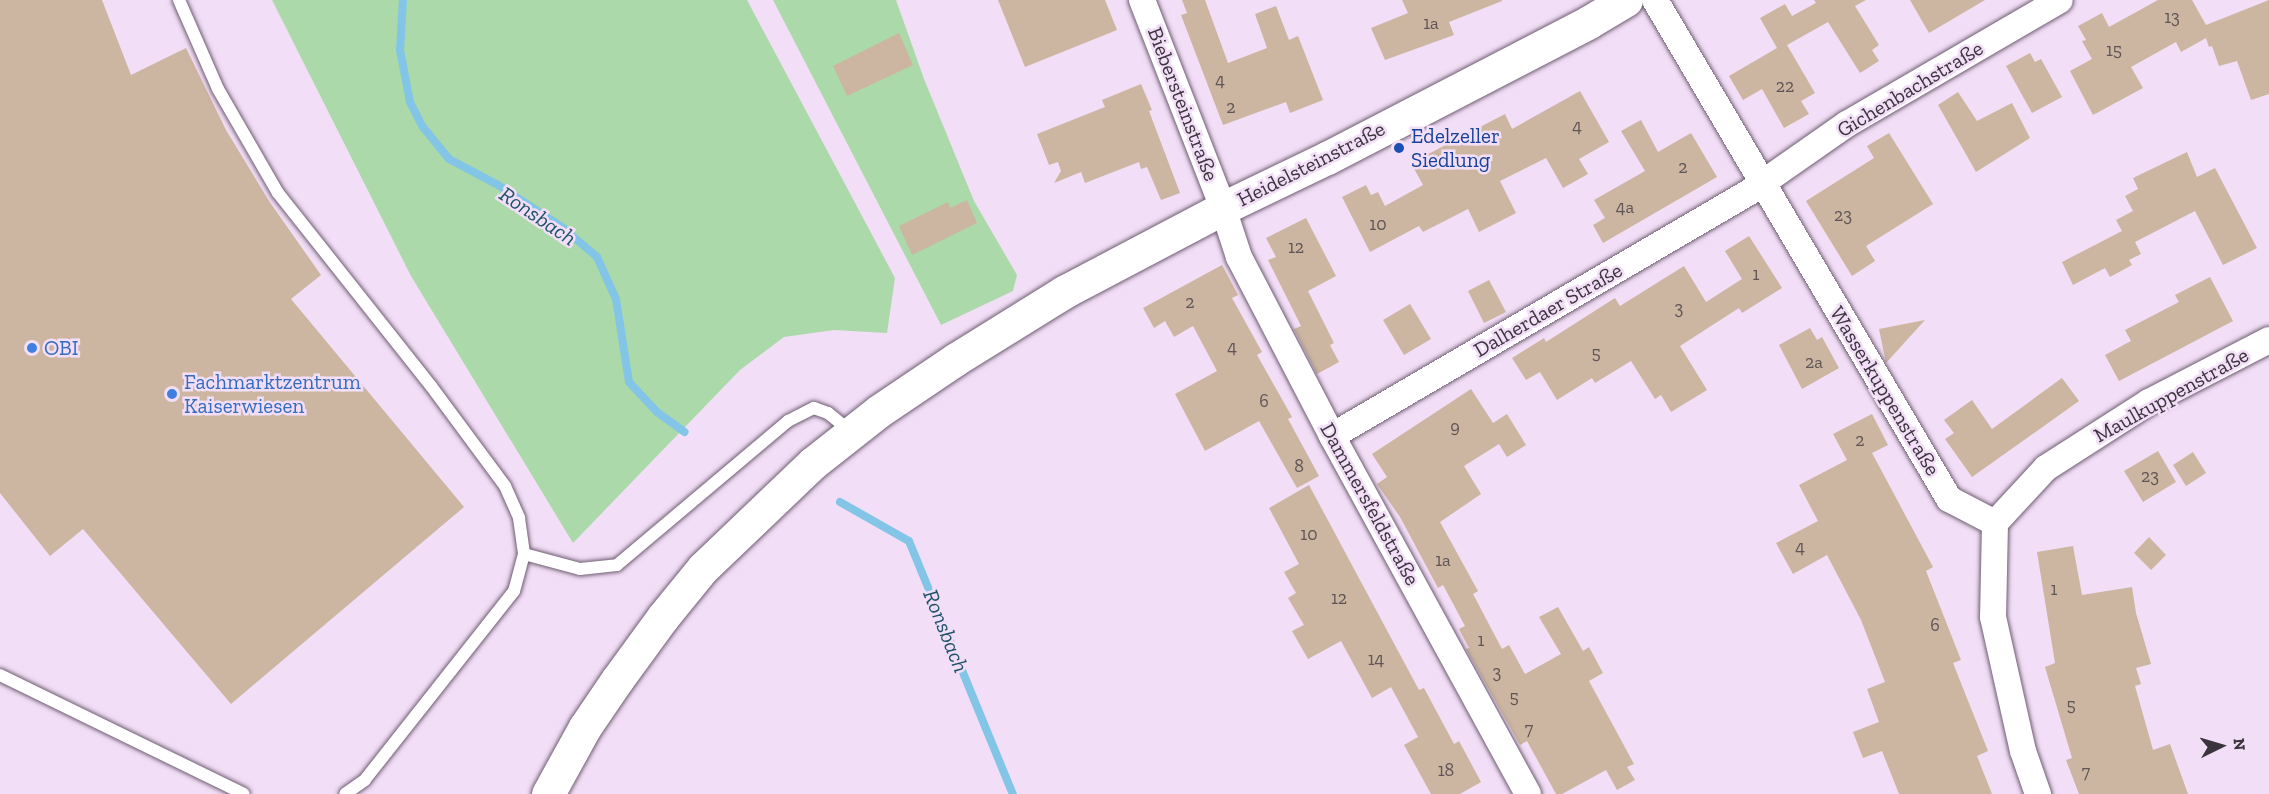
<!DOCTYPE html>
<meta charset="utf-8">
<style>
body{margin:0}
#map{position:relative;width:2269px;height:794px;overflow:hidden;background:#f2def6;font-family:"Zilla Slab",serif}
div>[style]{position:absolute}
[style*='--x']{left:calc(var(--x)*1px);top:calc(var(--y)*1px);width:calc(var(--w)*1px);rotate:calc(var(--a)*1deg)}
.green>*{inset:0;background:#abd9a9}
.stream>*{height:8px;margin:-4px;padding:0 4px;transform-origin:4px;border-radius:4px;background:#82c5e6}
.building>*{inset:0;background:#ccb6a1}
.roads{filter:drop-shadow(0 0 2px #6e5d72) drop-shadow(0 0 2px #6e5d72)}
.service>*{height:12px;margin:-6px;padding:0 6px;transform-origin:6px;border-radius:6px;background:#fff}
.minor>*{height:26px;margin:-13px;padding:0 13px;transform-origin:13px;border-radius:13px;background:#fff}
.secondary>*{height:33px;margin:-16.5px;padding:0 16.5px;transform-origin:16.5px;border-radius:16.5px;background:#fff}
.dots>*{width:16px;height:16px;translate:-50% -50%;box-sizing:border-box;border:3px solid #f2def6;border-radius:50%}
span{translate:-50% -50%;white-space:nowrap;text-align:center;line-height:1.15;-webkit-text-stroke:5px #f2def6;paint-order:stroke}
.number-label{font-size:18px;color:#5f5456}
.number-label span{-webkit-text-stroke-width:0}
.street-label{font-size:21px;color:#3b343d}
.transit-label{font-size:21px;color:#164399}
.left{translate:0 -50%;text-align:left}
.shop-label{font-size:21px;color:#366cbe}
.water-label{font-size:22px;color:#1f536b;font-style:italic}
.north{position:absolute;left:2191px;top:716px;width:60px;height:60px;-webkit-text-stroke:4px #f2def6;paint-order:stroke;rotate:85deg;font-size:16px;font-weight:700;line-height:24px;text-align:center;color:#3b343d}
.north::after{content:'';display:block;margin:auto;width:21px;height:27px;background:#3b343d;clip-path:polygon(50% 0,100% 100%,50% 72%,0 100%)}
</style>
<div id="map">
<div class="green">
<i style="clip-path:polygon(272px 0,747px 0,895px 278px,887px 333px,834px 330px,784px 337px,740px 370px,573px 543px,411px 276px)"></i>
<i style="clip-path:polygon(773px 0,896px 0,924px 79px,974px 201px,1017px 275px,1013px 291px,941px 325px)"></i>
</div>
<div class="stream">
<i style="--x:403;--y:0;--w:50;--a:93.4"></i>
<i style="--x:400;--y:50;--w:53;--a:79.1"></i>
<i style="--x:410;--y:102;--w:28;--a:63"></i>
<i style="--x:423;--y:127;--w:41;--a:50.9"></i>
<i style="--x:449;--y:159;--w:55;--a:28"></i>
<i style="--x:498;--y:185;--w:77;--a:33.3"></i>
<i style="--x:562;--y:227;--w:46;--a:40.6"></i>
<i style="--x:597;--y:257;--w:46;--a:65.7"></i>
<i style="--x:616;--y:299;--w:84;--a:81.1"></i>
<i style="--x:629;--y:382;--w:41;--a:47"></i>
<i style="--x:657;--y:412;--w:34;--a:36"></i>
<i style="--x:840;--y:502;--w:79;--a:29.5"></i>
<i style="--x:909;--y:541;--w:274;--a:67.7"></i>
</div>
<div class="building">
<i style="clip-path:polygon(0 0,102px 0,131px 75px,186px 48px,226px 130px,269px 201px,321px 275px,291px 299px,464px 507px,231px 704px,83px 529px,50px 556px,0 493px)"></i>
<i style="clip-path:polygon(998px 0,1105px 0,1117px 30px,1025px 67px)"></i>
<i style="clip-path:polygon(1182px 0,1205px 0,1228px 63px,1267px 48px,1255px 14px,1276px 6px,1289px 40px,1298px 36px,1323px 100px,1290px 113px,1286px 102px,1223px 125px,1181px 15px,1187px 13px)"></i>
<i style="clip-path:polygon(1402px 0,1502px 0,1502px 1px,1449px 22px,1454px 35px,1385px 60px,1371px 28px,1408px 13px)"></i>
<i style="clip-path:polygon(1814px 0,1866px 0,1855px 6px,1879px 45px,1872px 50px,1879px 61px,1860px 73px,1828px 22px,1787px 45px,1815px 93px,1801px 101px,1809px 114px,1784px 128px,1762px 89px,1743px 100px,1729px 76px,1777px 48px,1760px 18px,1785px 4px,1792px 16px,1816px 3px)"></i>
<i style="clip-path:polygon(1910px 0,1985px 0,1929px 33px)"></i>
<i style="clip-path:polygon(2158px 0,2192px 0,2206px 25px,2269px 0,2269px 94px,2251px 100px,2237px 61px,2219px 66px,2212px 46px,2209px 47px,2206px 38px,2181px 52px,2176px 42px,2131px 67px,2143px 88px,2093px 115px,2070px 71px,2092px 59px,2082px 41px,2086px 40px,2078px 26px,2102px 13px,2109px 27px)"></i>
<i style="clip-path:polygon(899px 33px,913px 65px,847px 96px,833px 66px)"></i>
<i style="clip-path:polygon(2030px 53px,2035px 62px,2041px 59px,2062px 97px,2032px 113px,2006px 66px)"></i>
<i style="clip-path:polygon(1141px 84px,1152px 110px,1149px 111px,1180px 193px,1161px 200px,1147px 167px,1141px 169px,1139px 162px,1085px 183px,1081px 172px,1054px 183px,1061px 171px,1058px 162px,1049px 165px,1037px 134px,1105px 107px,1102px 100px)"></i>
<i style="clip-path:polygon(1580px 91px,1609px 142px,1579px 159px,1588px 174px,1563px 188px,1546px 158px,1500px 181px,1516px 213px,1479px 232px,1468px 209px,1423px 232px,1419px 226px,1370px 252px,1342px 197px,1366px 185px,1371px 195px,1378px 192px,1385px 206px,1423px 185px,1411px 163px,1505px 114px,1512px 129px)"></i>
<i style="clip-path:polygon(1958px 92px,1977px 121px,2012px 103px,2030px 138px,1976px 172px,1938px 105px)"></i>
<i style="clip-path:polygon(1641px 120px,1658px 152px,1691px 133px,1717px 177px,1603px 243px,1593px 225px,1605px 218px,1594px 200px,1645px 171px,1621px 131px)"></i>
<i style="clip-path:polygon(1889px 133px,1933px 204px,1866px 246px,1875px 261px,1852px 276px,1806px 201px,1874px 158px,1867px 146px)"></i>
<i style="clip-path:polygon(2187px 152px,2197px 177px,2215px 168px,2257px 248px,2223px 265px,2195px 211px,2135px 242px,2141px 254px,2129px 260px,2132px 265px,2110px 277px,2105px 268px,2073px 285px,2062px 262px,2122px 231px,2116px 220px,2133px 211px,2125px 196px,2138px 189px,2133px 178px)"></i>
<i style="clip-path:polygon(967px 200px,977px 223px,912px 255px,899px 226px,948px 202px,950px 208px)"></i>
<i style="clip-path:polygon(1306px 218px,1336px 276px,1308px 291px,1334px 343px,1330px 345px,1339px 362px,1317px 374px,1294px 329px,1301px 326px,1268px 260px,1276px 257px,1266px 238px)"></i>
<i style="clip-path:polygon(1749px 236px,1782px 288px,1742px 313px,1739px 308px,1680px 346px,1707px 390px,1671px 412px,1661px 395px,1655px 399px,1631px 361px,1595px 383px,1592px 378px,1557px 400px,1540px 372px,1526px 380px,1512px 358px,1544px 338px,1546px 342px,1615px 298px,1620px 306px,1684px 266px,1706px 302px,1742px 279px,1725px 251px)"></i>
<i style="clip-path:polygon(1222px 265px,1238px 295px,1232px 298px,1262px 352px,1257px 355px,1292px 417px,1288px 419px,1319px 476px,1297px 488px,1259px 421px,1205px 451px,1175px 394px,1217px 371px,1193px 326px,1174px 337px,1165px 321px,1154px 328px,1143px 308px)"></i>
<i style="clip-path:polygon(2210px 277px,2233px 321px,2119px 381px,2105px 355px,2131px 341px,2125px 330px,2179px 302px,2175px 295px)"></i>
<i style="clip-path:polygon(1489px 280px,1506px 312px,1484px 323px,1468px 291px)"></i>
<i style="clip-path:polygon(1410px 304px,1431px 339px,1404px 355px,1383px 320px)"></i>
<i style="clip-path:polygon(1925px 320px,1886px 363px,1879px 329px)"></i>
<i style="clip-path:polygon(1810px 328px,1817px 340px,1822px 337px,1839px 368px,1802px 389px,1779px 345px)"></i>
<i style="clip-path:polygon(2062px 378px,2079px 401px,1972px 477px,1945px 439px,1954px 433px,1944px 420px,1972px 400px,1992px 429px)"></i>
<i style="clip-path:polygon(1471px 389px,1493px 423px,1507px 414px,1526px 445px,1507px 457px,1499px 444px,1464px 466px,1481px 494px,1440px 522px,1478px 591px,1473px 594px,1502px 649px,1509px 645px,1525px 674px,1561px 654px,1539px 617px,1558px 607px,1583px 651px,1589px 647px,1603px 673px,1589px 681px,1634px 764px,1627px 767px,1635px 780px,1617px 790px,1606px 770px,1562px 794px,1556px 794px,1527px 741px,1520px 745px,1466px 649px,1469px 648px,1459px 629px,1465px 626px,1443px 585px,1438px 588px,1400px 517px,1377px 484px,1387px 477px,1372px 454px)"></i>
<i style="clip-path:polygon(1872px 414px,1888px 445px,1872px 453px,1933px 567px,1926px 571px,1961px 660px,1953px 663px,1988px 751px,1977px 756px,1992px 794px,1899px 794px,1882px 751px,1863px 758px,1853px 732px,1879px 722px,1867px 689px,1885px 682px,1861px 620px,1827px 555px,1793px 574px,1776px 543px,1818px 521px,1799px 485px,1847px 460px,1833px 434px)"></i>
<i style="clip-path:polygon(2158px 451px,2176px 482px,2143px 502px,2124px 471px)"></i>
<i style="clip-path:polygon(2193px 452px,2206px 473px,2186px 486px,2173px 465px)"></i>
<i style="clip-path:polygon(1309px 485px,1419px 690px,1424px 688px,1454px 744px,1459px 741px,1481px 782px,1460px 794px,1431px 794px,1404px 745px,1418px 737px,1391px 687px,1372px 698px,1341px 641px,1308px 659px,1292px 631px,1304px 625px,1288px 598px,1296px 593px,1284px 572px,1299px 564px,1269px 508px)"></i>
<i style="clip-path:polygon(2149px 537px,2166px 555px,2151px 570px,2134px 553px)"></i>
<i style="clip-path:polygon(2073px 546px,2082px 595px,2132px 587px,2136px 613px,2151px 664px,2136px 668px,2141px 684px,2135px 686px,2153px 750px,2170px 744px,2188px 794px,2079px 794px,2066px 760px,2072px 758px,2045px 667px,2055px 663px,2037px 552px)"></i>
</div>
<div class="roads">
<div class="service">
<i style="--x:179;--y:0;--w:97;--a:66.3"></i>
<i style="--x:218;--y:89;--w:120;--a:60"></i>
<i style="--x:278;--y:193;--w:246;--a:51.6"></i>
<i style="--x:431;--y:386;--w:124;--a:53.5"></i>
<i style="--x:505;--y:486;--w:35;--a:66"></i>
<i style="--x:519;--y:518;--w:36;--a:82"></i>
<i style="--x:524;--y:554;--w:38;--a:105"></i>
<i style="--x:514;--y:591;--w:241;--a:128.3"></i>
<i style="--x:365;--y:780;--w:24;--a:145"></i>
<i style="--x:524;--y:554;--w:58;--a:15"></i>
<i style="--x:580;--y:569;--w:37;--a:-6"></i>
<i style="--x:617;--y:565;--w:224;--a:-40.1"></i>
<i style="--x:788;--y:421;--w:29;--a:-27"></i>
<i style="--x:814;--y:408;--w:15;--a:20"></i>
<i style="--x:828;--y:413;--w:28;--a:39"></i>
<i style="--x:0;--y:675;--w:271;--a:26"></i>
</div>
<div class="minor">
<i style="--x:1142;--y:0;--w:223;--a:68.7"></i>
<i style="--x:1223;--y:208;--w:52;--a:71.9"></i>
<i style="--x:1239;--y:257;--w:202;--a:62.5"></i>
<i style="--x:1332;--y:436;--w:408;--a:61.3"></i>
<i style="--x:1655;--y:0;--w:579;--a:59.49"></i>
<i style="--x:1949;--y:499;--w:52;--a:27.6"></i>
<i style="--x:1332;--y:436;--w:489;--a:-30.3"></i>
<i style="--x:1754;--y:189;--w:113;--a:-35"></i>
<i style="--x:1847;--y:124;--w:246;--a:-30.2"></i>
<i style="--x:1995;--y:523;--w:75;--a:-47.2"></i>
<i style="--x:2046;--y:468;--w:122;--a:-32.7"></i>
<i style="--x:2149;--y:402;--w:135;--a:-27.3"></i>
<i style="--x:1995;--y:523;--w:94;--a:91.2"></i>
<i style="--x:1993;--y:617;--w:137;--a:77.4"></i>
<i style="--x:2023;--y:751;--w:46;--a:70.8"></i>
</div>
<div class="secondary">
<i style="--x:548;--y:794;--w:77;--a:-61.1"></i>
<i style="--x:585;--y:727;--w:57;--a:-55.8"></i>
<i style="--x:617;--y:680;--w:78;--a:-53.9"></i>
<i style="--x:663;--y:617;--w:63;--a:-50.8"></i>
<i style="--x:703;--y:568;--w:152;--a:-43.7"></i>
<i style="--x:813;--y:463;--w:84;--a:-38.2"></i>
<i style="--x:879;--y:411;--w:93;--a:-34"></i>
<i style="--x:956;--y:359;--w:127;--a:-31.8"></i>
<i style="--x:1064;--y:292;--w:180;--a:-27.8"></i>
<i style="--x:1223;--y:208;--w:115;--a:-25.7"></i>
<i style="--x:1327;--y:158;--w:295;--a:-27.4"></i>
<i style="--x:1589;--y:22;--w:43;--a:-30.7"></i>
</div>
</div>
<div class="dots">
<i style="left:1399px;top:148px;background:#1a4fb4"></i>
<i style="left:32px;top:348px;background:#3f7fe0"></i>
<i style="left:172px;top:394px;background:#3f7fe0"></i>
</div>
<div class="number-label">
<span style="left:2172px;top:17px">13</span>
<span style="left:1431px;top:23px">1a</span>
<span style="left:2114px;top:50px">15</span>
<span style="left:1220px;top:80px">4</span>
<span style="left:1785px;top:86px">22</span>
<span style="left:1231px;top:107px">2</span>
<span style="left:1577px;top:126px">4</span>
<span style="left:1683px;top:167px">2</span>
<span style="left:1625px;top:207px">4a</span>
<span style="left:1843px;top:215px">23</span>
<span style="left:1378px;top:224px">10</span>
<span style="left:1296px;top:247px">12</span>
<span style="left:1756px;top:274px">1</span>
<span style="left:1190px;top:302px">2</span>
<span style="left:1679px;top:308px">3</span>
<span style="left:1232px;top:347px">4</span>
<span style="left:1596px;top:353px">5</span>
<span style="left:1814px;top:362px">2a</span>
<span style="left:1264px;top:401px">6</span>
<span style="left:1455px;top:427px">9</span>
<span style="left:1860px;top:440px">2</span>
<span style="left:1299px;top:466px">8</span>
<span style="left:2150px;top:476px">23</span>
<span style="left:1309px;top:534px">10</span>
<span style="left:1800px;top:547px">4</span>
<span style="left:1443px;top:560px">1a</span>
<span style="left:2054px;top:589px">1</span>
<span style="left:1339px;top:598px">12</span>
<span style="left:1935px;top:625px">6</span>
<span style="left:1481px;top:640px">1</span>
<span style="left:1376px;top:659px">14</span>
<span style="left:1497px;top:672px">3</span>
<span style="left:1514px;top:697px">5</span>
<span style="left:2071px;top:705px">5</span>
<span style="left:1529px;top:729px">7</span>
<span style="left:1446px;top:770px">18</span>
<span style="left:2086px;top:772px">7</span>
</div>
<div class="street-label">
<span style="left:1910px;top:89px;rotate:-31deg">Gichenbachstraße</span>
<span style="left:1183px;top:104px;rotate:69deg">Biebersteinstraße</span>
<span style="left:1311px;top:164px;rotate:-27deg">Heidelsteinstraße</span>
<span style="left:1548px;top:310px;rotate:-30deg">Dalherdaer Straße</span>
<span style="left:1885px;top:391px;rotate:59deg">Wasserkuppenstraße</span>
<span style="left:2171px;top:395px;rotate:-29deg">Maulkuppenstraße</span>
<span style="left:1370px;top:504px;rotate:61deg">Dammersfeldstraße</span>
</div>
<div class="transit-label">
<span class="left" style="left:1411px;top:148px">Edelzeller<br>Siedlung</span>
</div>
<div class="shop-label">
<span class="left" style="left:44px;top:348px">OBI</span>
<span class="left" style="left:184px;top:394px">Fachmarktzentrum<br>Kaiserwiesen</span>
</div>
<div class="water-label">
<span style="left:538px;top:216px;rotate:34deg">Ronsbach</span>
<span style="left:946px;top:631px;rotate:68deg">Ronsbach</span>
</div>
<div class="north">N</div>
</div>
